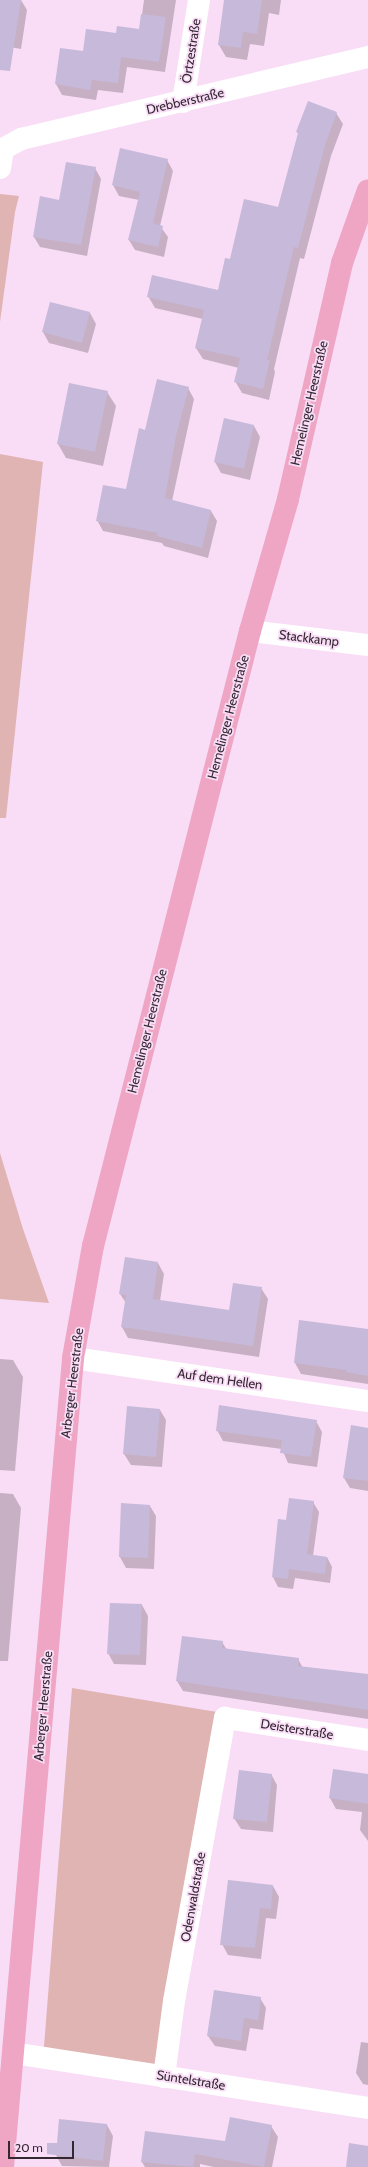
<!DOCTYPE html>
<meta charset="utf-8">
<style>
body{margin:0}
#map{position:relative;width:368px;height:2167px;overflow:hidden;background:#f9dcf6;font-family:Cabin,sans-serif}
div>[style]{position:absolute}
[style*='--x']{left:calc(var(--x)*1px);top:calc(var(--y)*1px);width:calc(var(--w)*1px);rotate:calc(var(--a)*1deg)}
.green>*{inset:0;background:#dfb4b2}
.shadow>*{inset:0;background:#0003}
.building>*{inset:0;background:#c6b9d9}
.minor>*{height:22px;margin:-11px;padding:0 11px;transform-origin:11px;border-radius:11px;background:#fff}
.major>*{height:22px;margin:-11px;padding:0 11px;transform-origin:11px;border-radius:11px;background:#efa6c5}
span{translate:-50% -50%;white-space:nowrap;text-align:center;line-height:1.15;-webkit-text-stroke:3.5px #f9dcf6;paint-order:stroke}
.street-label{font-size:13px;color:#332832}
.scale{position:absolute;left:8px;top:2141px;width:66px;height:18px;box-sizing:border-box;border:2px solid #332832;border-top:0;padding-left:5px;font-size:12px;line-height:14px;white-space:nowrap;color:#332832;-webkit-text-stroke:3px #f9dcf6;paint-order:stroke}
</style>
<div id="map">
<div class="green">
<i style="clip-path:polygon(0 194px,19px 196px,15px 212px,0 322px)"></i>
<i style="clip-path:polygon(0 454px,43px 462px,6px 818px,0 818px)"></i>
<i style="clip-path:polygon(0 1153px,23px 1229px,49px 1303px,0 1299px)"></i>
<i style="clip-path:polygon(72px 1688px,229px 1714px,173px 2074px,44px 2047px)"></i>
</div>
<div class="shadow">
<i style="clip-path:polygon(0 0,21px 0,27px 10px,21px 49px,4px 46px,0 51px)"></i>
<i style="clip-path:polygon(144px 0,176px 0,165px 72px,127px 67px,123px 93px,98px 90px,96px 100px,62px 95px,56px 84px,61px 49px,84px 53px,117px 34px,140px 30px)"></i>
<i style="clip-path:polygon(226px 0,281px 0,279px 15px,269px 13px,264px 46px,250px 44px,247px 60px,226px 57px,219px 45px)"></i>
<i style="clip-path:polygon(336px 113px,343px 124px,331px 156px,304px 259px,300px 258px,274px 369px,275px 372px,269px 400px,242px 393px,235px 381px,239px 368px,203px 359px,196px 348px,203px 319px,155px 308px,148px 296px,218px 291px,230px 260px,279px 209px,299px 135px,298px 132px)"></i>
<i style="clip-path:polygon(167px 160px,173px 171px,160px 226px,168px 237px,164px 257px,135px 250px,129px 240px,139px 200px,119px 196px,113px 185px)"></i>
<i style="clip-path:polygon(95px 168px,101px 179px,87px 256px,40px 247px,34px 237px,60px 201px)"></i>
<i style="clip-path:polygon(51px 303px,90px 313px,96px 324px,88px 353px,49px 343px,43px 332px)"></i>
<i style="clip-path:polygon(188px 388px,194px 399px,172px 501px,211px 511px,217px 521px,208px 558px,164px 546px,162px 543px,103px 531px,97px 520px,127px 490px,145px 431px)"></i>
<i style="clip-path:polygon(107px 392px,116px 406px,103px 466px,66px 458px,58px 444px)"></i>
<i style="clip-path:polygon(225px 419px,254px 426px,260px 437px,250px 480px,221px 473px,215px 462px)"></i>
<i style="clip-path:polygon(158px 1263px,164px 1274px,160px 1301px,230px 1311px,261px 1288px,268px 1299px,259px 1357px,128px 1338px,122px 1327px,126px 1303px,120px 1294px)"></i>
<i style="clip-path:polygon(300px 1321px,368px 1330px,368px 1384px,301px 1374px,295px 1363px)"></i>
<i style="clip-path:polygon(0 1359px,13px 1360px,23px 1377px,15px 1471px,0 1470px)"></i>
<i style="clip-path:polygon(160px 1410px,166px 1420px,162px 1467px,131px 1465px,124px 1454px)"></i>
<i style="clip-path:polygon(316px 1421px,322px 1432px,317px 1467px,288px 1463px,282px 1449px,223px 1441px,217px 1430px)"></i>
<i style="clip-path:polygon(368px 1429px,368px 1491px,350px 1488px,344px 1478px)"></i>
<i style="clip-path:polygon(0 1493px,13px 1494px,21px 1508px,8px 1661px,0 1661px)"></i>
<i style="clip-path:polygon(313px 1502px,319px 1512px,313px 1556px,327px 1557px,332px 1567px,330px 1583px,295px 1578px,293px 1589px,278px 1587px,273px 1577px,279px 1520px,287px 1521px)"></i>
<i style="clip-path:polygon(122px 1504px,150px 1506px,156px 1516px,154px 1569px,126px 1568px,120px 1557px)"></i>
<i style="clip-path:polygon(142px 1605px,148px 1616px,146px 1665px,114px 1664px,108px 1653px)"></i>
<i style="clip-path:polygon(222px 1642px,227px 1650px,298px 1659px,303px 1668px,368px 1676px,368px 1719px,183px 1691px,177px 1681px)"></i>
<i style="clip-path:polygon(271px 1774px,277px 1785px,273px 1832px,241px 1829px,234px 1818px)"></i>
<i style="clip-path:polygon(368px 1775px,368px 1841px,360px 1830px,362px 1812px,336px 1809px,330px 1798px)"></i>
<i style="clip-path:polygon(273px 1886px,279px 1897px,276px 1919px,266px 1918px,261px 1959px,228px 1955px,222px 1944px)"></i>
<i style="clip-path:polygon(260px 1998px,266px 2008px,263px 2030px,250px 2028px,246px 2051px,215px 2046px,208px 2036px)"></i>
<i style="clip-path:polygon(361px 2042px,368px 2043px,368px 2085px,363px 2084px,356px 2073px)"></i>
<i style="clip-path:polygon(107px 2125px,113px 2136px,109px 2167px,62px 2166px,56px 2155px)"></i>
<i style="clip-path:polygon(271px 2126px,278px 2137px,272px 2167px,214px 2167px,200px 2164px,200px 2167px,145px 2167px,142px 2162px,226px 2143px)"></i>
</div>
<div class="building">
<i style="clip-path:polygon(0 0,21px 0,10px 71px,0 70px)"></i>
<i style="clip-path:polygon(224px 0,262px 0,257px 34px,243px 32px,241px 48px,218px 45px)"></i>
<i style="clip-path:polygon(141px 14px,166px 17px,159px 62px,121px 57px,118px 83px,92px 80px,90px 90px,55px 84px,60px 48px,83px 51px,86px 29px,116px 33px,117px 26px,139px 29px)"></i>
<i style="clip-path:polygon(308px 101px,337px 112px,325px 145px,298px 248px,294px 247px,267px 360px,270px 360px,263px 389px,234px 382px,240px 358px,195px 348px,204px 310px,147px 297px,152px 275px,218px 290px,225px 258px,230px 259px,244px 199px,278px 207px,298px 133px,296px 132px)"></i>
<i style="clip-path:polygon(120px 148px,168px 159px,153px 223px,163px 226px,158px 247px,128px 240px,140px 192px,112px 185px)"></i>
<i style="clip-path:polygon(66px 162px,96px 167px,81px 245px,33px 237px,40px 196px,59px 200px)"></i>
<i style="clip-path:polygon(50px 302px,90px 312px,82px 343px,42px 332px)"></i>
<i style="clip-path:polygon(157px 379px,189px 387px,176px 436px,165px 498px,211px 510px,202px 548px,157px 536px,158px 533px,96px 521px,103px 485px,126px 489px,139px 428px,145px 430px)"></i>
<i style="clip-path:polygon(69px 383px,108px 391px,95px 452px,57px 444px)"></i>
<i style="clip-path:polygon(224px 418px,254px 425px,244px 469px,214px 462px)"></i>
<i style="clip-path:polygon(125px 1257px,158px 1262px,153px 1299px,229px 1310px,233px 1283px,262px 1287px,253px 1346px,121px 1327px,126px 1295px,119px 1294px)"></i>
<i style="clip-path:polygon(299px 1320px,368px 1329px,368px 1376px,346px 1372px,346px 1370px,294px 1363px)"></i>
<i style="clip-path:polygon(219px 1405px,317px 1420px,311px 1457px,280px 1453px,282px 1440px,216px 1431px)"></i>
<i style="clip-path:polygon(127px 1406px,160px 1409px,156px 1457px,123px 1454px)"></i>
<i style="clip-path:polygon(351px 1425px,368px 1428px,368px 1481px,343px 1478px)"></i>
<i style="clip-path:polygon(289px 1498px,314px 1501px,307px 1554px,327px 1557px,325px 1574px,289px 1569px,288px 1579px,272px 1577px,278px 1519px,286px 1520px)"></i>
<i style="clip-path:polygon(121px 1503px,150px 1505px,148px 1558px,119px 1557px)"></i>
<i style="clip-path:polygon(110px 1603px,142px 1604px,140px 1655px,107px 1654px)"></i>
<i style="clip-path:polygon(182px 1636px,223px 1641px,222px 1648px,299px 1658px,298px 1666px,368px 1674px,368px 1710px,176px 1681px)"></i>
<i style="clip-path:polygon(333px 1769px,368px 1774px,368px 1804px,329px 1798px)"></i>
<i style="clip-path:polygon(239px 1770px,272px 1774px,267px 1822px,233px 1819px)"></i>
<i style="clip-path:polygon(228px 1880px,273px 1885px,271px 1909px,260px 1908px,255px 1948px,220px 1945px)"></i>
<i style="clip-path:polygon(214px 1990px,261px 1997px,258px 2020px,244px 2018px,241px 2041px,207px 2036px)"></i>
<i style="clip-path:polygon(230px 2117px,272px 2125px,264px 2167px,195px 2154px,193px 2167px,141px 2162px,145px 2131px,225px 2141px)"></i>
<i style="clip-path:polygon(59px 2119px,107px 2124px,103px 2161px,47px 2154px,47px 2143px,57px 2143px)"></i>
<i style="clip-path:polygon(349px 2143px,368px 2146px,368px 2167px,346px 2167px)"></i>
</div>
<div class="minor">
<i style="--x:183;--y:102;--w:103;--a:-81.1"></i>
<i style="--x:0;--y:168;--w:19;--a:-81"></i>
<i style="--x:3;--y:149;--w:21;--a:-29"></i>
<i style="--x:21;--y:139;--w:357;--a:-13.3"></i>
<i style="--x:250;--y:631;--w:119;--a:6.8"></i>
<i style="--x:73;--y:1358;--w:298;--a:8.3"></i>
<i style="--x:13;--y:2053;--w:359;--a:8.8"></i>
<i style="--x:164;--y:2077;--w:77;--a:-82.5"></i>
<i style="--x:174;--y:2001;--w:288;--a:-79.8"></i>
<i style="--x:225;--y:1718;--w:145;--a:8.7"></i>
</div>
<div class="major">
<i style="--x:3;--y:2167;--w:812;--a:-85.05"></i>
<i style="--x:73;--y:1358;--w:114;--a:-79.9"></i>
<i style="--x:93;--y:1246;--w:635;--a:-75.68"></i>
<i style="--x:250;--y:631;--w:137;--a:-73.9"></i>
<i style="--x:288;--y:499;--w:242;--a:-77.1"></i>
<i style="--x:342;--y:263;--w:77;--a:-70.4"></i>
</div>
<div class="street-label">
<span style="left:191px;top:51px;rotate:-81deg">Örtzestraße</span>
<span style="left:185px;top:101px;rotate:-13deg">Drebberstraße</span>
<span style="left:309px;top:403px;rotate:-77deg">Hemelinger Heerstraße</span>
<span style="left:309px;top:638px;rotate:7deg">Stackkamp</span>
<span style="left:228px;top:717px;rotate:-75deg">Hemelinger Heerstraße</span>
<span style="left:147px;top:1031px;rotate:-76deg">Hemelinger Heerstraße</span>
<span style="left:220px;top:1379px;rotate:8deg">Auf dem Hellen</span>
<span style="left:72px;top:1383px;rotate:-83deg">Arberger Heerstraße</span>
<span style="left:43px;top:1706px;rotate:-85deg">Arberger Heerstraße</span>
<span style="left:297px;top:1729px;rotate:9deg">Deisterstraße</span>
<span style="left:193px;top:1897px;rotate:-80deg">Odenwaldstraße</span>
<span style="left:191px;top:2080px;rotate:9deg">Süntelstraße</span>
</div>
<div class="scale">20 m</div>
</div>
